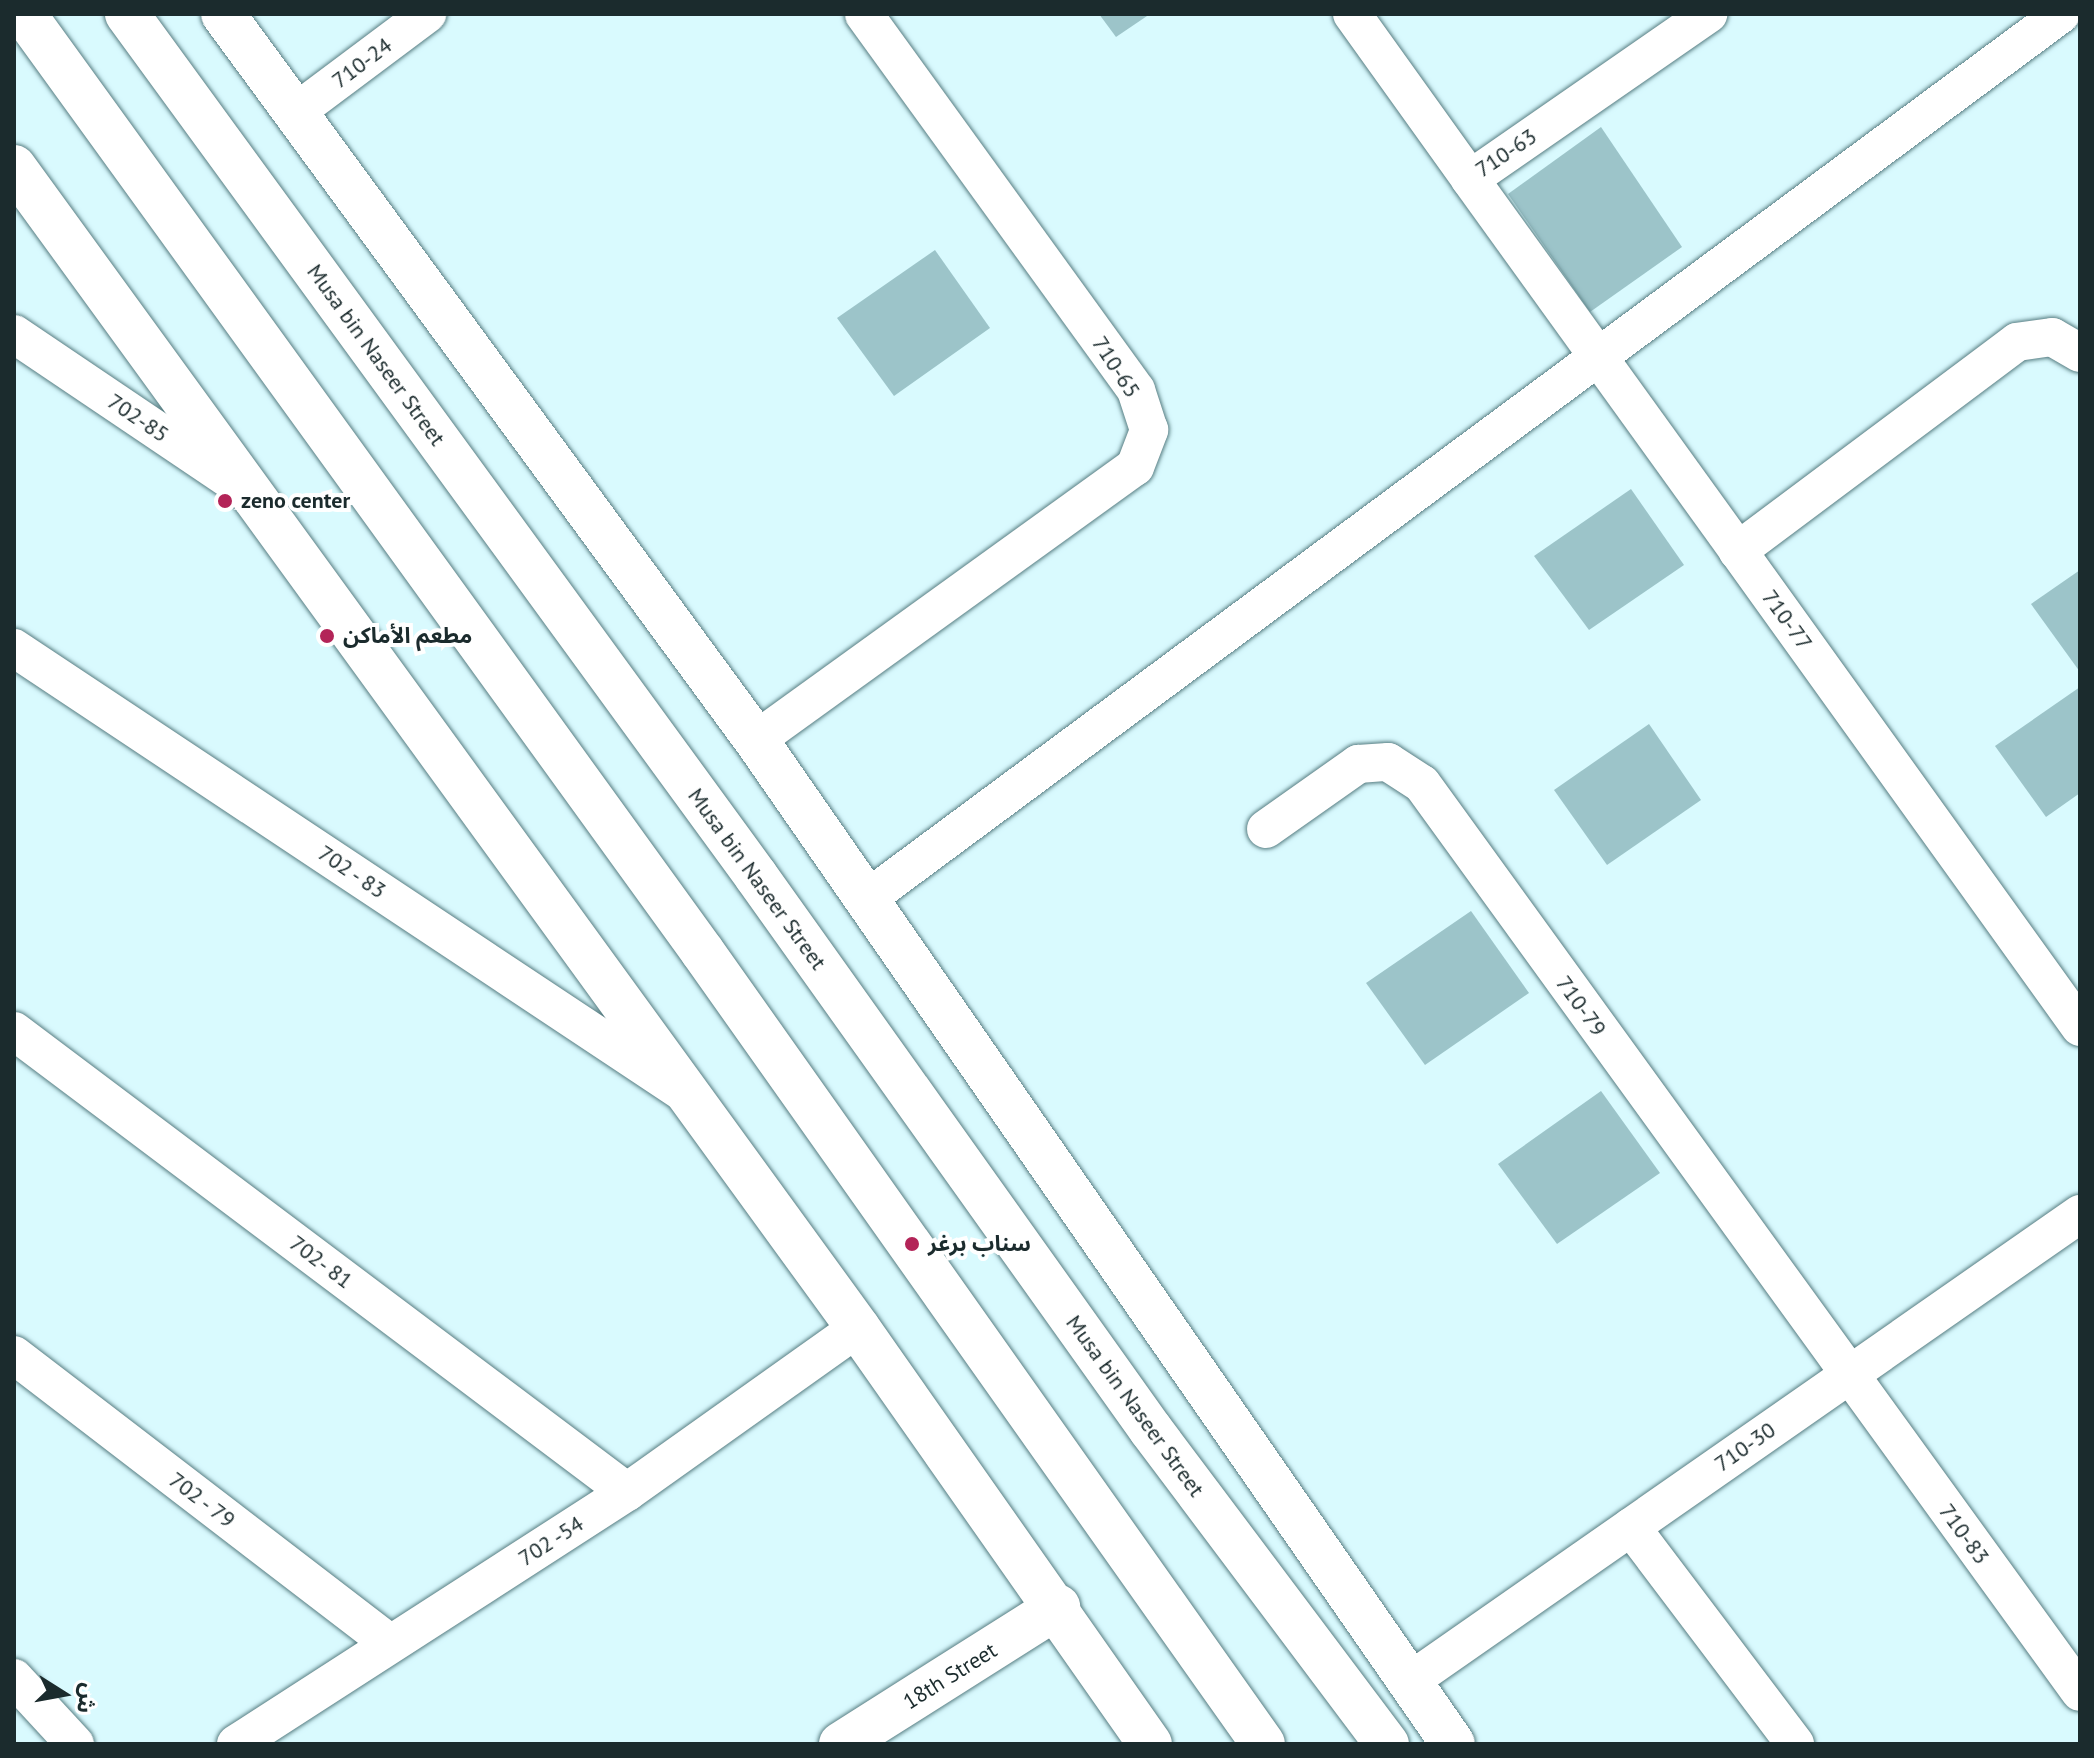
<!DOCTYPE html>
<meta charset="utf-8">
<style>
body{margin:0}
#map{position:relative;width:2094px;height:1758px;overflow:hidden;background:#d9fafe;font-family:"PT Sans","Noto Sans Arabic",sans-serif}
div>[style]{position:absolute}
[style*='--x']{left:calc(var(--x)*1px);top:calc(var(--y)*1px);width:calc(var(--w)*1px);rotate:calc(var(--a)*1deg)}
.building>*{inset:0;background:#9cc4c9}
.roads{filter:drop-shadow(0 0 2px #577d82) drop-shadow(0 0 2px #577d82)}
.street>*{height:38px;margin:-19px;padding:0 19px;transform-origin:19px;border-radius:19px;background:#fff}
.secondary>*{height:44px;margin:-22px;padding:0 22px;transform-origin:22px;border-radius:22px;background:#fff}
.primary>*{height:44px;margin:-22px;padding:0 22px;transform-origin:22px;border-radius:22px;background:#fff}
.dots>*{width:22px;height:22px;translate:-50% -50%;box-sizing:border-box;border:4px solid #fff;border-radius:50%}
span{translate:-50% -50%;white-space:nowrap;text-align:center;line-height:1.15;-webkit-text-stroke:8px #fff;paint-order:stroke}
.street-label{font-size:22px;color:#1b2b2d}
.poi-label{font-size:22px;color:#1b2b2d;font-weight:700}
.left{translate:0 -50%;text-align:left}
.frame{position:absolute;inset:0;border:16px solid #1b2b2d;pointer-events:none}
.north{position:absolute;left:24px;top:1654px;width:80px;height:80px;-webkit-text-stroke:6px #fff;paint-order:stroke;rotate:101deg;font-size:22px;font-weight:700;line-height:32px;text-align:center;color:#1b2b2d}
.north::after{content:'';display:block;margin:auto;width:28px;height:36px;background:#1b2b2d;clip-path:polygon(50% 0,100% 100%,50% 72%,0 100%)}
</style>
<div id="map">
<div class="building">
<i style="clip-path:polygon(1099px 14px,1150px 14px,1116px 37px)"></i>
<i style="clip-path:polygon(1601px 127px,1682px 247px,1590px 312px,1508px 194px)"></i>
<i style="clip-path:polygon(935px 250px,990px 328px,894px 396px,837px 318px)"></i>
<i style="clip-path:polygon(1631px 489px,1684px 565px,1589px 630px,1534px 556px)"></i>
<i style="clip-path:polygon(2080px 570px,2080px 672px,2031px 604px)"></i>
<i style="clip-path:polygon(2080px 687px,2080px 793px,2046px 817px,1995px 746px)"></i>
<i style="clip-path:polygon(1649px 724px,1701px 800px,1607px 865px,1554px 790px)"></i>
<i style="clip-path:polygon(1471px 911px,1529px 993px,1425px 1065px,1366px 983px)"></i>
<i style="clip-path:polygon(1601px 1091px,1660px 1173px,1557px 1244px,1498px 1164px)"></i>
</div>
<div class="roads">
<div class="street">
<i style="--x:1352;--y:14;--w:203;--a:54.4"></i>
<i style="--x:1470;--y:179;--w:290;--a:-34.7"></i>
<i style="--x:296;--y:112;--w:164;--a:-36.8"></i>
<i style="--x:1470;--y:179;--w:458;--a:54.2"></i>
<i style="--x:14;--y:334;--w:277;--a:34"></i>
<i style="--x:2080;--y:353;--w:32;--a:-150"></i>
<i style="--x:2052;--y:337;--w:35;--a:172"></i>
<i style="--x:2017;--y:342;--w:349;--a:143.2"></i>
<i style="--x:1738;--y:551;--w:586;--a:54.3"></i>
<i style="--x:14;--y:648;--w:801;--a:33.59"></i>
<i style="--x:756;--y:740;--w:467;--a:-35.8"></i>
<i style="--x:1135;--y:467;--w:40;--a:-69"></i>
<i style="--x:1149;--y:430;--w:42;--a:-108"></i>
<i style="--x:1136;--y:390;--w:464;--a:-125.9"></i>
<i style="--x:1266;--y:829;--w:113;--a:-35.2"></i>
<i style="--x:1358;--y:764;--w:30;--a:-4"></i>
<i style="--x:1388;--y:762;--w:40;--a:32.9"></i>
<i style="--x:1422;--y:784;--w:1121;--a:54.07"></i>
<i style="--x:868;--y:898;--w:1485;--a:-36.54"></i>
<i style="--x:14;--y:1031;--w:767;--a:36.94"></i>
<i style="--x:14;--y:1355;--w:474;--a:37.5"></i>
<i style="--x:1631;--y:1527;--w:272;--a:52.9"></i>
<i style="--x:14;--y:1678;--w:90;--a:47.3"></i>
<i style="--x:1410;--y:1681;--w:817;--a:-34.88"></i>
<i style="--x:236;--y:1744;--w:465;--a:-32.8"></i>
<i style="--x:627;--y:1492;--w:283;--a:-35.4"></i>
</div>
<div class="secondary">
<i style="--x:223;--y:14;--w:901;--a:53.72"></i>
<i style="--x:756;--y:740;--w:1222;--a:55.23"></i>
<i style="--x:14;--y:167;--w:1435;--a:53.98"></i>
<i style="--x:858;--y:1328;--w:508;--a:54.93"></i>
<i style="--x:841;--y:1744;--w:257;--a:-32.3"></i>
</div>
<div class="primary">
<i style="--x:24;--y:14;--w:1157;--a:54.11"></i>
<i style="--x:702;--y:951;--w:971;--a:54.72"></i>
<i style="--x:127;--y:14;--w:1067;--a:53.88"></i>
<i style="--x:756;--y:876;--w:680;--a:54.51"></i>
<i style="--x:1151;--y:1430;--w:393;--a:53.1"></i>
</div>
</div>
<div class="dots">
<i style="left:225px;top:501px;background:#b32458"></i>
<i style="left:327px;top:636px;background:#b32458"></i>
<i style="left:912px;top:1244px;background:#b32458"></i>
</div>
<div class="street-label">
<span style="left:362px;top:63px;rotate:-37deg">710-24</span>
<span style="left:1506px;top:153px;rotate:-34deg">710-63</span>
<span style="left:376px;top:355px;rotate:54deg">Musa bin Naseer Street</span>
<span style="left:1116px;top:367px;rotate:57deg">710-65</span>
<span style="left:138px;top:418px;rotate:34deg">702-85</span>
<span style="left:1787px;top:620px;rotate:54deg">710-77</span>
<span style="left:352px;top:872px;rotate:34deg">702 - 83</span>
<span style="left:757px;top:879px;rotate:54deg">Musa bin Naseer Street</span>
<span style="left:1581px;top:1006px;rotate:54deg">710-79</span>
<span style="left:321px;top:1262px;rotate:37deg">702- 81</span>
<span style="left:1135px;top:1406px;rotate:54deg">Musa bin Naseer Street</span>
<span style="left:1745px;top:1447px;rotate:-35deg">710-30</span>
<span style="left:202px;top:1500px;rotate:37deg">702 - 79</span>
<span style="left:1964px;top:1534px;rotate:54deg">710-83</span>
<span style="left:551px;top:1541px;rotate:-33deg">702 -54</span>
<span style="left:950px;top:1676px;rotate:-32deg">18th Street</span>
</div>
<div class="poi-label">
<span class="left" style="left:241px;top:501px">zeno center</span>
<span class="left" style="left:343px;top:636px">مطعم الأماكن</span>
<span class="left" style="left:928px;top:1244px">سناب برغر</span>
</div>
<div class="frame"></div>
<div class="north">ش</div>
</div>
